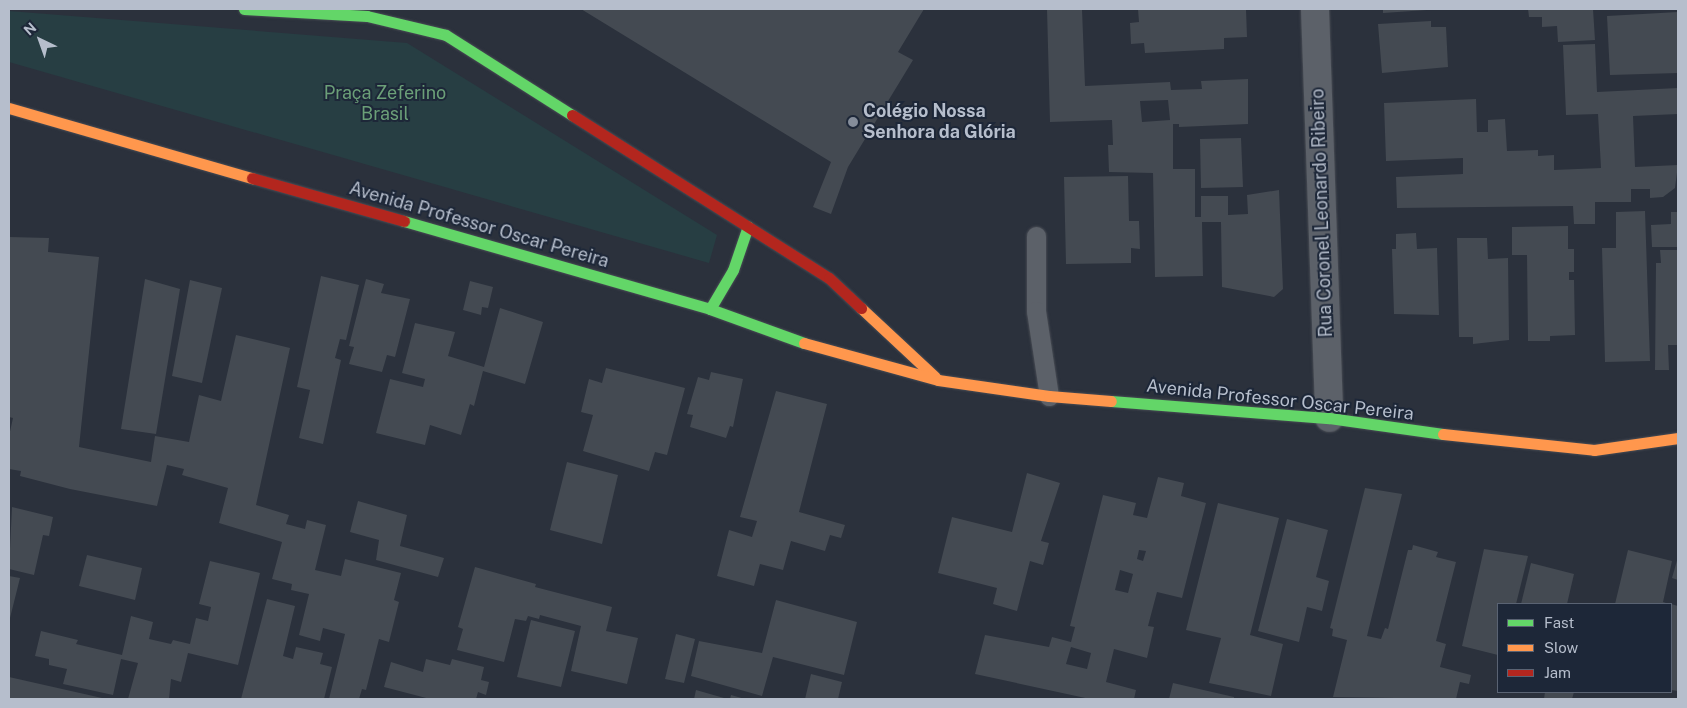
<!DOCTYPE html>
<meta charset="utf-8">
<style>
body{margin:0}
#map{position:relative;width:1687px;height:708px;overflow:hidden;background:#2b313c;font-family:"Public Sans",sans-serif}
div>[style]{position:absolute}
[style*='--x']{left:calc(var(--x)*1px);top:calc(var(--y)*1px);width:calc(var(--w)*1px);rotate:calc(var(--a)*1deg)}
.green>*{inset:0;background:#273e43}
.building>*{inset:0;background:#444a52}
.roads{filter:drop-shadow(0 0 1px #484c54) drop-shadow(0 0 1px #484c54)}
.lane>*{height:19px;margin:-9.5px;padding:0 9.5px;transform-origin:9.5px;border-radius:9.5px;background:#5c6169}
.street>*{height:28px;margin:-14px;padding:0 14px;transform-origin:14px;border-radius:14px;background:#5c6169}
.fast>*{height:11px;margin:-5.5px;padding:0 5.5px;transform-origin:5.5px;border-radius:5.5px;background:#63d668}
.slow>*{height:11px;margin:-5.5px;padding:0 5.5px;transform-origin:5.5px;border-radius:5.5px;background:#ff974d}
.jam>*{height:11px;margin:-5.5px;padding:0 5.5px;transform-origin:5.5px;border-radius:5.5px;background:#b3261e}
.dots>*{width:14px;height:14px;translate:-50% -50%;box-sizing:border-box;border:2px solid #1d2738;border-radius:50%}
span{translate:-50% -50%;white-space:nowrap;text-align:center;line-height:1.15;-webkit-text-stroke:4px #1d2738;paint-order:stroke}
.park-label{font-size:18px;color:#6b9f78}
.poi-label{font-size:18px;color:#b6becc;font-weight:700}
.left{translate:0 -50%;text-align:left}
.street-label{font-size:18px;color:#b6becc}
.frame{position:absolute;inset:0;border:10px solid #b6becc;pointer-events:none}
.legend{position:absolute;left:1497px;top:603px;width:175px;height:90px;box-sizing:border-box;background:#1d2738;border:1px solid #5a6373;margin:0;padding:6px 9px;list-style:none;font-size:15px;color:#b6becc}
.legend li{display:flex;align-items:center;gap:10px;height:25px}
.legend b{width:25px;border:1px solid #5a6373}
.north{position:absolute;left:15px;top:15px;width:50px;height:50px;-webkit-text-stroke:4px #1d2738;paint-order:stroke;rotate:318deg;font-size:14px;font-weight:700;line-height:20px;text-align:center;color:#b6becc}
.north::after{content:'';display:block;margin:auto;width:18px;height:22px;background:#b6becc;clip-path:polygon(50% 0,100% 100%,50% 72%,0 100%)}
</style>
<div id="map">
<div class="green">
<i style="clip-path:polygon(9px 11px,407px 43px,717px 235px,709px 263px,9px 62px)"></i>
</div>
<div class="building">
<i style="clip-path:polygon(581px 9px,924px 9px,898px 52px,913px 60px,848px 167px,831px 214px,813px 207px,831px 162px)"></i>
<i style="clip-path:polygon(evenodd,1047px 9px,1082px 9px,1085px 86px,1170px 82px,1171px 90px,1202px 89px,1201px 81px,1248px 79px,1248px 124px,1179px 127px,1179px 124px,1173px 124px,1173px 169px,1195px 169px,1195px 217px,1201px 217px,1201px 196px,1228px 196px,1228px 215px,1248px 214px,1247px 195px,1279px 190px,1283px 289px,1274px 297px,1222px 287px,1221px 222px,1202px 222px,1203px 276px,1155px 277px,1153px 173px,1109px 172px,1108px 145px,1113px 145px,1112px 120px,1050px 122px,1047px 9px,1168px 100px,1170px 120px,1142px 122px,1140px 101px,1168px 100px)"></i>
<i style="clip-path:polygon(1138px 9px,1246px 9px,1247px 37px,1224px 38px,1224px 49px,1145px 53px,1144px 43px,1131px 44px,1130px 23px,1139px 22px)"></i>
<i style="clip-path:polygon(1383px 9px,1427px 9px,1427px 10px,1383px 13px)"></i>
<i style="clip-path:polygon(1528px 9px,1593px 9px,1595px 40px,1558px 42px,1557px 26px,1542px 27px,1542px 17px,1529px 17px)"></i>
<i style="clip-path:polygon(1678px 12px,1678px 73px,1610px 75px,1607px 16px)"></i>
<i style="clip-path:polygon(1431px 21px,1431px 27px,1446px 27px,1448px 67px,1382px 73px,1378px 24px)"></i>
<i style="clip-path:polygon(1595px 44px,1597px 92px,1678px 88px,1678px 114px,1633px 116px,1635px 167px,1678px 165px,1675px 188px,1663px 197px,1650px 198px,1650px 189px,1631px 189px,1631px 202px,1595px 202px,1595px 224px,1574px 224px,1573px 206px,1397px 208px,1396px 177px,1463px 174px,1463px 158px,1386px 161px,1384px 103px,1476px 99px,1477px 132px,1488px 132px,1488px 120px,1505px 119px,1507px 151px,1538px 150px,1538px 156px,1554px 155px,1554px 170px,1601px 168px,1598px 114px,1566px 115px,1563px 45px)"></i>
<i style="clip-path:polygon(1241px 138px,1243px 187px,1201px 188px,1200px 139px)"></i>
<i style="clip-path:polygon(1128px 176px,1129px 221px,1139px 221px,1140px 249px,1131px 248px,1131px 263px,1066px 264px,1064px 177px)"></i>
<i style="clip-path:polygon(1645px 211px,1650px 361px,1605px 362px,1602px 248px,1616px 248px,1616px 212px)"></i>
<i style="clip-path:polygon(1671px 212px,1678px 212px,1678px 247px,1652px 247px,1651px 225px,1671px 224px)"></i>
<i style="clip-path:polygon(1568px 226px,1568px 249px,1574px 249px,1574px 272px,1569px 272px,1569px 280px,1574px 280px,1575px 335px,1550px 336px,1550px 341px,1528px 341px,1527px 255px,1512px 255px,1512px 227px)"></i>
<i style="clip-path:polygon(1416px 233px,1417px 249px,1437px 248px,1439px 315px,1394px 314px,1392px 249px,1396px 249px,1396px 234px)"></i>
<i style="clip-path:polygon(9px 237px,49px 238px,48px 252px,99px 257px,79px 447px,151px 462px,155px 436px,189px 442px,199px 395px,221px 401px,236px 335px,290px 348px,256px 505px,289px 515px,286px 524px,305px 529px,307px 520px,326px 525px,315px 570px,341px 576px,345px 559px,401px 573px,394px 600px,399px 602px,389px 642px,379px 639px,366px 690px,362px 689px,359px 699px,329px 699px,345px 634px,323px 628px,320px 641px,299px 635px,309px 594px,291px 590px,292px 584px,272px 579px,282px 542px,219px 523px,228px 488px,182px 475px,184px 469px,167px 465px,157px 506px,70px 489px,20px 476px,21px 471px,9px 469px,9px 436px,13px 418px,9px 417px)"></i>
<i style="clip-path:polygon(1457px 238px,1487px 238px,1488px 259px,1508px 258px,1509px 340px,1473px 344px,1473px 337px,1459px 337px)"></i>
<i style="clip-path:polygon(1660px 250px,1678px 250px,1678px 345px,1668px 345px,1669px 370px,1655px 370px,1656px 263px,1661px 263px)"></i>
<i style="clip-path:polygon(321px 276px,359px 285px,346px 340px,340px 339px,335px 358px,341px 360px,323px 444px,299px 438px,310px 390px,297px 387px)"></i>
<i style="clip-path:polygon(145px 279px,180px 289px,156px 434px,121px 429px)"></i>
<i style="clip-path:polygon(366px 279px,384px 284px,381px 293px,410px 299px,395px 357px,387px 355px,382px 372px,349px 364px,354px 347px,349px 346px)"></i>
<i style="clip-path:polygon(190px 280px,222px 288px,202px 383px,172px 376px)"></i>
<i style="clip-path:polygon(470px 281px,493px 287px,488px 308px,482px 307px,481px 315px,463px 310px)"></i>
<i style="clip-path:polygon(500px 308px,543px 322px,525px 384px,483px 371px,474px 406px,470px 404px,461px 435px,430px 425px,425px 445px,376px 433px,390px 379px,423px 387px,425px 379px,402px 373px,415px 323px,455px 332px,448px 356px,484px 367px)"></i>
<i style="clip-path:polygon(606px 368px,685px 388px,667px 455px,655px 452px,649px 471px,583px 451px,593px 415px,581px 412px,589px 379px,602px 383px)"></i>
<i style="clip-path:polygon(711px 372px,743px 379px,733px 427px,730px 426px,726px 438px,690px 427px,693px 415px,687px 414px,698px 377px,709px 380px)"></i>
<i style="clip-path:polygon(776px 391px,827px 404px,799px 512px,845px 525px,841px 538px,830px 535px,825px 551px,791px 541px,783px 570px,760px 564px,754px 586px,717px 576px,729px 530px,752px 537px,757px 521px,740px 517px)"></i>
<i style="clip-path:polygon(567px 462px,618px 475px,602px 544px,550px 530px)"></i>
<i style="clip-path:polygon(1027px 473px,1060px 483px,1041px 541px,1049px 543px,1043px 565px,1030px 561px,1017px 611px,993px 604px,997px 588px,938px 573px,952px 517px,1012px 532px)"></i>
<i style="clip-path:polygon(evenodd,1158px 477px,1184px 483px,1181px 496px,1206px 503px,1182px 598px,1157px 592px,1148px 626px,1154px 627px,1147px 658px,1114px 649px,1106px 682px,1136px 690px,1134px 699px,1090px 699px,975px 674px,985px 635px,1049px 647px,1052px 637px,1071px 642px,1075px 627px,1070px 626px,1103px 495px,1136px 503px,1133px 515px,1147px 518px,1158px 477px,1139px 550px,1146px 551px,1143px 561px,1137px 559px,1139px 550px,1158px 477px,1120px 570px,1133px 574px,1128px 593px,1115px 590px,1120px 570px,1158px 477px,1071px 647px,1091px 653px,1087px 669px,1066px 664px,1071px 647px)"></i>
<i style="clip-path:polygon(1365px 488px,1402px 494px,1367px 636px,1381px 639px,1385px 628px,1388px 629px,1408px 550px,1412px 550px,1413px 545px,1438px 552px,1436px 557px,1456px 562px,1436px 641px,1446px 644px,1440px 667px,1471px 675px,1469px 684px,1460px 682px,1456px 699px,1333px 697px,1347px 640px,1332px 636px,1333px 629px,1330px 628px)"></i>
<i style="clip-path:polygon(358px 501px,407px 515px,400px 546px,444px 558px,438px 577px,376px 560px,379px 540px,350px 532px)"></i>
<i style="clip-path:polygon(1218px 503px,1279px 518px,1250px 635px,1283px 644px,1271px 696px,1209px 683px,1221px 638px,1186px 630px)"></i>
<i style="clip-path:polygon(12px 507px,53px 517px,49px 536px,43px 535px,34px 575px,9px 569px)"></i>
<i style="clip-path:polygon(1287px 519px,1328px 530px,1316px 577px,1329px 581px,1322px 611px,1307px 607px,1299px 642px,1258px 631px)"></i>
<i style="clip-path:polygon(1484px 549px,1528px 556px,1516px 604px,1498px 604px,1498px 655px,1462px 646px)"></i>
<i style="clip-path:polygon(1628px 550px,1672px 561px,1663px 602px,1669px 604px,1615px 604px)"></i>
<i style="clip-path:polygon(87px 555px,142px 568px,135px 600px,79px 586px)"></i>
<i style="clip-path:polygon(1678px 557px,1678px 580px,1672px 578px)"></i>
<i style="clip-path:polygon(210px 561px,260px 573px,238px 665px,188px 653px,181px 682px,171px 679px,169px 699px,128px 699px,138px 663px,121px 659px,113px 695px,63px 684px,67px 669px,49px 665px,49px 659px,35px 656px,41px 631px,78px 640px,76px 644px,122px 655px,131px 616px,153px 622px,149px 639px,171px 644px,173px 640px,190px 644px,196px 618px,208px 621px,211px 607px,199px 604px)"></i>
<i style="clip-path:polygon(1531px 563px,1574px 574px,1567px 604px,1521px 604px)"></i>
<i style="clip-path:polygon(475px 567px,536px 584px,535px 587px,612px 607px,606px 631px,638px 638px,627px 684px,571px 671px,581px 626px,540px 615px,539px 619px,528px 616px,526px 621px,515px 619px,504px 662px,457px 650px,463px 629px,458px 627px)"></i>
<i style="clip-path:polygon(9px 576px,20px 578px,9px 622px)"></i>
<i style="clip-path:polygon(267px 599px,295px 606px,283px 656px,293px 659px,296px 647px,323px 653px,320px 664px,332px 667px,324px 699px,241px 699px)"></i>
<i style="clip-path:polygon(776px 600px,857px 622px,844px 675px,773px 657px,762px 696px,691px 676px,699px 641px,762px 653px)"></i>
<i style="clip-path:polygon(1671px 604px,1678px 606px,1678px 691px,1671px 690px)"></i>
<i style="clip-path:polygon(531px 620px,575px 631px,561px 687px,517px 677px)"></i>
<i style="clip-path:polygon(676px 634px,695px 639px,684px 683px,665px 679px)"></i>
<i style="clip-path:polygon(426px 659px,450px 665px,452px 659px,484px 667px,481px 680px,489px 682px,486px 695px,478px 692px,476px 699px,430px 699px,384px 687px,391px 662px,423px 672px)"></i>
<i style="clip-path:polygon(811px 674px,842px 682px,838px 699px,805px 699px)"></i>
<i style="clip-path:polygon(9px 677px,102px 698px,102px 699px,9px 699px)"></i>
<i style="clip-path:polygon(1173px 683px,1234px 697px,1234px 699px,1169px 699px)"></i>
<i style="clip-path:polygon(696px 690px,724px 698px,724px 699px,694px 699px)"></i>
<i style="clip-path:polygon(1545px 692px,1574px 692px,1572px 699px,1544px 699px)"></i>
<i style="clip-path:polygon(731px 695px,745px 699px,730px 699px)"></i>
</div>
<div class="roads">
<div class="lane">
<i style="--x:1036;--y:236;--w:75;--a:90"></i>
<i style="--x:1036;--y:311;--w:86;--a:81.3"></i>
</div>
<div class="street">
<i style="--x:1315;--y:9;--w:409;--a:88"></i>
</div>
<div class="fast">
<i style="--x:244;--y:9;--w:123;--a:3.3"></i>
<i style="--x:367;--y:16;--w:81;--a:13.5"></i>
<i style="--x:446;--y:35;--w:149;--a:32.4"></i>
<i style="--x:404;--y:221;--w:318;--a:16"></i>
<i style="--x:710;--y:309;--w:100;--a:19.9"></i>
<i style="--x:710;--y:309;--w:45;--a:-59.5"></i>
<i style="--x:733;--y:270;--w:46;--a:-71.2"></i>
<i style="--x:1111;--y:401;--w:219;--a:4.5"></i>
<i style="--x:1329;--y:418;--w:115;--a:8"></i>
</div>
<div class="slow">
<i style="--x:9;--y:108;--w:253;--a:16.1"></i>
<i style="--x:861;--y:308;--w:101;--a:43"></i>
<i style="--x:804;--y:343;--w:139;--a:15.4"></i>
<i style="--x:938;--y:380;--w:112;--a:8.2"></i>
<i style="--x:1049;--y:396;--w:62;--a:4.6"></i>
<i style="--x:1443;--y:434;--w:152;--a:6"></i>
<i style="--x:1594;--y:450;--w:85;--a:-8.1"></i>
</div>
<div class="jam">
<i style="--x:572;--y:115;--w:304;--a:32.4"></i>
<i style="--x:829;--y:278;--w:44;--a:43.2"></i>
<i style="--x:252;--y:178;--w:158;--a:15.8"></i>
</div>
</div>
<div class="dots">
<i style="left:853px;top:122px;background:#858d9a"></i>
</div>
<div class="park-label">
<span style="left:385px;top:104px">Praça Zeferino<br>Brasil</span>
</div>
<div class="poi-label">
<span class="left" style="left:863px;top:122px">Colégio Nossa<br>Senhora da Glória</span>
</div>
<div class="street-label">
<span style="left:1322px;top:213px;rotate:-92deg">Rua Coronel Leonardo Ribeiro</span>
<span style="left:479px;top:225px;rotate:16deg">Avenida Professor Oscar Pereira</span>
<span style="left:1280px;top:400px;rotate:6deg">Avenida Professor Oscar Pereira</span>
</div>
<div class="frame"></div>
<ul class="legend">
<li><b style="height:6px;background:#63d668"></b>Fast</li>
<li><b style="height:6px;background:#ff974d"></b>Slow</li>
<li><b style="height:6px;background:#b3261e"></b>Jam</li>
</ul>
<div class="north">N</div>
</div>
